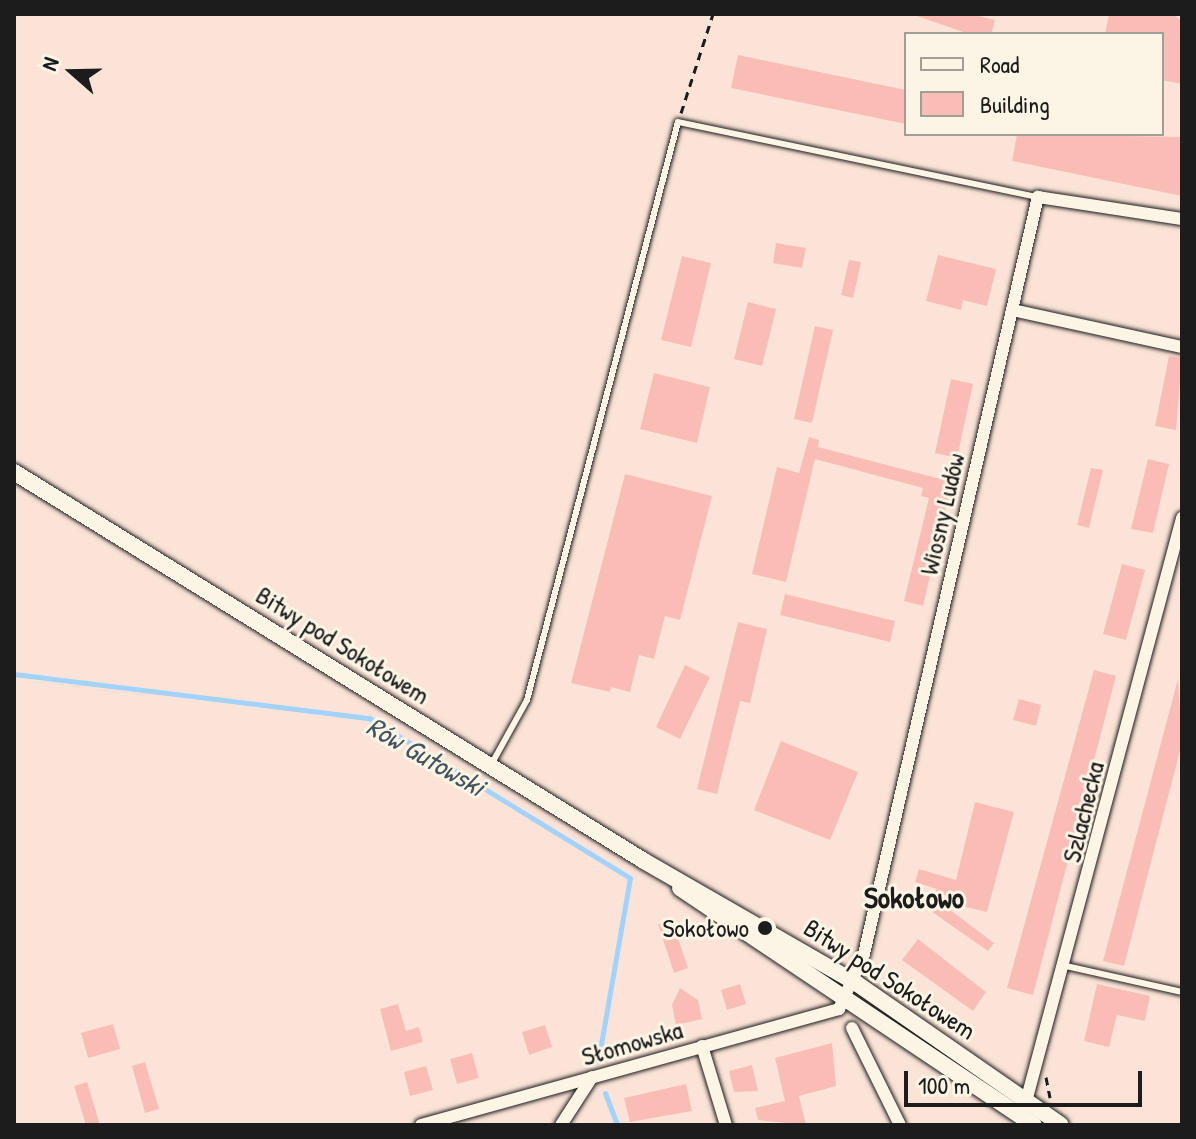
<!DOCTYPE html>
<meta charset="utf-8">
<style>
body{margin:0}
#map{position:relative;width:1196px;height:1139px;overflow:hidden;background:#fbe4d7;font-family:"Patrick Hand",sans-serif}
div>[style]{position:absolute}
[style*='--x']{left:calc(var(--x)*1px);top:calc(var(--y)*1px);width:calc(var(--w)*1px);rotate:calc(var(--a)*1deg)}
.stream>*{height:5px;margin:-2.5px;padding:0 2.5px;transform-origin:2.5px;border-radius:2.5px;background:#a1d3fe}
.building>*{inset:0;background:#f9bdb6}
.path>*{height:3px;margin-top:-1.5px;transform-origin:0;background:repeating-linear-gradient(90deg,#1c1c1c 0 8px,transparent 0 14px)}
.roads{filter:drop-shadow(0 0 2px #1c1c1c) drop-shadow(0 0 2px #1c1c1c)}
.service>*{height:6px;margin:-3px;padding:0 3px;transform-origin:3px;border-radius:3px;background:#fcf5e5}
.minor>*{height:12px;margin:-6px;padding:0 6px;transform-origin:6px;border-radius:6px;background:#fcf5e5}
.tertiary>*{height:16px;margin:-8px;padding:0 8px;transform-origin:8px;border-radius:8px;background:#fcf5e5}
.dots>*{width:22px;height:22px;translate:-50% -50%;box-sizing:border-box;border:4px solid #fcf5e5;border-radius:50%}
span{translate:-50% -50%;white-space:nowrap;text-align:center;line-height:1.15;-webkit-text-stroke:6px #fcf5e5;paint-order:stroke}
.street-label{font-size:26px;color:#1c1c1c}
.poi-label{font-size:26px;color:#1c1c1c}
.right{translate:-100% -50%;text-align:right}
.water-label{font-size:28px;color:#445360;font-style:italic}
.quarter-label{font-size:30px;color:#1c1c1c;font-weight:700}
.frame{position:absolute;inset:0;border:16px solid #1c1c1c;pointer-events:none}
.legend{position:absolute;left:904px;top:32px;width:260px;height:104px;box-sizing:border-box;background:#fcf5e5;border:2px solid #a29e95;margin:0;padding:10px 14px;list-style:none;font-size:24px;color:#1c1c1c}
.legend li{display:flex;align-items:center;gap:16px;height:40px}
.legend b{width:40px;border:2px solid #a29e95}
.north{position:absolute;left:32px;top:32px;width:80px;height:80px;-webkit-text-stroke:6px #fcf5e5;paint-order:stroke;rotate:290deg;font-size:22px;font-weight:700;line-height:32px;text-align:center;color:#1c1c1c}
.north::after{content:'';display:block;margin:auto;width:28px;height:36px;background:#1c1c1c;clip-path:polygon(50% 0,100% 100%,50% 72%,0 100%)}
.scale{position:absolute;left:904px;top:1071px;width:238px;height:36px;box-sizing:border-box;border:4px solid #1c1c1c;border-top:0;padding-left:10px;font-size:24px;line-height:28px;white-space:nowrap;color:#1c1c1c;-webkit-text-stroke:6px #fcf5e5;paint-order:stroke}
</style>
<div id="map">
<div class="stream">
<i style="--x:14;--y:674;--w:358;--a:7.1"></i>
<i style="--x:369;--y:718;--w:306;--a:31.5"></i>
<i style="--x:630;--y:878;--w:186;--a:99.9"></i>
<i style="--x:605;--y:1093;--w:34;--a:69"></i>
</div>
<div class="building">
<i style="clip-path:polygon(911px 14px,971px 14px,995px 20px,991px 34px,969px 34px)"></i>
<i style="clip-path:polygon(1109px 14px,1173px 14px,1182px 21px,1182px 84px,1162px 80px,1162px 34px,1105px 34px)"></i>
<i style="clip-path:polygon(738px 55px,906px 90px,906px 124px,731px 88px)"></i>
<i style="clip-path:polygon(1017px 134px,1182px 137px,1182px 196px,1012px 161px)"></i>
<i style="clip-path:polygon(776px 243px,806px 248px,802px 268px,773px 263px)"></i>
<i style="clip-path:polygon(938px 255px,996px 269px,987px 306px,963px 300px,961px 310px,926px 301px)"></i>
<i style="clip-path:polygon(682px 256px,711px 263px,691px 347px,661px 340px)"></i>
<i style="clip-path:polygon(849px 260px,861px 262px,853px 298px,841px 295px)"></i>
<i style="clip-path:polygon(748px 302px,776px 309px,762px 366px,734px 359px)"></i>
<i style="clip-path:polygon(815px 326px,833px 330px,812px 423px,794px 419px)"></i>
<i style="clip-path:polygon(1169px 356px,1182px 358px,1176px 430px,1155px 426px)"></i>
<i style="clip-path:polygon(654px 373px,710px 387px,697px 443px,640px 429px)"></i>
<i style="clip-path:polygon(951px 379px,973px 384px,957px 458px,935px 453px)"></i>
<i style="clip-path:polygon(809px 437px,819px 440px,818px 447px,952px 482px,923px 606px,904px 601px,929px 498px,921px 496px,923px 488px,815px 459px,786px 582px,752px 574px,777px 467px,799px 473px)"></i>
<i style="clip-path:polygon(1148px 459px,1169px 464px,1153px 533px,1131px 529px)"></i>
<i style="clip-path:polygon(1091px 468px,1103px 470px,1089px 528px,1077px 525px)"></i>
<i style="clip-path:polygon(625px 474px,712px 496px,680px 620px,665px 616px,654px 659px,639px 655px,630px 692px,611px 687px,610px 692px,571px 683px)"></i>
<i style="clip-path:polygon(1122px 564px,1145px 570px,1126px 640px,1103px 634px)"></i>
<i style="clip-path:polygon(785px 594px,895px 621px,890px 642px,780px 615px)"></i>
<i style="clip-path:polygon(738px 622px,767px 629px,750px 703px,740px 701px,717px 794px,697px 789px)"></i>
<i style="clip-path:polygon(685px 665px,710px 677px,680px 739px,656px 727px)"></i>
<i style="clip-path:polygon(1094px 670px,1116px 676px,1033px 995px,1007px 988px)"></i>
<i style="clip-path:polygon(1178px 679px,1182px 743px,1124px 966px,1103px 961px)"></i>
<i style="clip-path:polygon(1019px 699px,1041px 705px,1036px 726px,1013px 720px)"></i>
<i style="clip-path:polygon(781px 741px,858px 772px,830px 840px,754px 810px)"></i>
<i style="clip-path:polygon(975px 802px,1014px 812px,987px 912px,937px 900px,994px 943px,988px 951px,925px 907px,937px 889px,915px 882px,919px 869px,956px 880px)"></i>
<i style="clip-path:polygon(672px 920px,688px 968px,674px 973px,658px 924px)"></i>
<i style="clip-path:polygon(918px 939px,986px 992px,973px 1011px,902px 960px)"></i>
<i style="clip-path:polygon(740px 984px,746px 1004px,727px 1010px,721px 990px)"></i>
<i style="clip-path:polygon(1097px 984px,1150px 996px,1145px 1021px,1117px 1015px,1109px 1047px,1084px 1041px)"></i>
<i style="clip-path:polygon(680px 988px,698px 1000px,702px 1019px,676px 1025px,672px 1005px)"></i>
<i style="clip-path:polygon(398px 1004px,406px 1031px,419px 1027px,423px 1042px,391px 1051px,380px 1009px)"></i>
<i style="clip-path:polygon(113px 1024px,120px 1049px,88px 1058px,81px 1033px)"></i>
<i style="clip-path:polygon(545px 1025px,552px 1047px,529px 1055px,522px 1032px)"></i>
<i style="clip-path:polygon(832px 1043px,836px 1086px,799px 1096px,806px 1125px,758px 1120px,755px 1108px,785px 1101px,775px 1058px)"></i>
<i style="clip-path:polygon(472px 1053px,479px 1078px,457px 1084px,450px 1059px)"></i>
<i style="clip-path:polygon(145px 1062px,159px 1109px,145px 1113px,132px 1066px)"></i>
<i style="clip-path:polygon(752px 1065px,758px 1091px,734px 1092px,729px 1071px)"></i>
<i style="clip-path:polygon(426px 1066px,433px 1090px,410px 1096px,404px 1072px)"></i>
<i style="clip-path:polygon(87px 1082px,100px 1125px,86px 1125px,74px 1086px)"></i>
<i style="clip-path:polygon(686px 1084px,692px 1111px,630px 1122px,624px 1098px)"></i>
</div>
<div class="path">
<i style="--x:681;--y:113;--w:104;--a:-72.1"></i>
<i style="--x:1046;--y:1077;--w:21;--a:79"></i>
</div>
<div class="roads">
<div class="service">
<i style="--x:491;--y:765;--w:74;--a:-61"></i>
<i style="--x:527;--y:700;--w:597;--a:-75.36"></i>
<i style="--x:678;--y:122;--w:368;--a:11.8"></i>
<i style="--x:1066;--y:966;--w:119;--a:12.6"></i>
</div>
<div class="minor">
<i style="--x:1012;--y:310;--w:174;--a:12.3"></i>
<i style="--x:852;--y:1028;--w:108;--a:63.7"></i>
<i style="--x:702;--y:1046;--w:83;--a:73.1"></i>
<i style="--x:1024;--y:1109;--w:612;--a:-75.03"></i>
<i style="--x:421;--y:1125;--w:434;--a:-15.5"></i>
<i style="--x:839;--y:1009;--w:60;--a:-65.6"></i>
<i style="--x:864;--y:954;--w:777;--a:-77.06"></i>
<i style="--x:1038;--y:197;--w:146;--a:8.7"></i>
<i style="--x:561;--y:1125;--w:57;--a:-57.1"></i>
</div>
<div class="tertiary">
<i style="--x:14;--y:472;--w:740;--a:31.69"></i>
<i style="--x:644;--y:861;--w:245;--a:29.9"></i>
<i style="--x:856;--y:983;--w:249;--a:34.7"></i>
<i style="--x:680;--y:888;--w:426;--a:33.8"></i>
</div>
</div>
<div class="dots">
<i style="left:765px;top:928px;background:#1c1c1c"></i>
</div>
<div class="street-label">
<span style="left:942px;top:514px;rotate:-77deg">Wiosny Ludów</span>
<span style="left:343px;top:645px;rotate:32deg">Bitwy pod Sokołowem</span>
<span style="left:1083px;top:812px;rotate:-76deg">Szlachecka</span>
<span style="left:890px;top:979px;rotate:33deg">Bitwy pod Sokołowem</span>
<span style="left:632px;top:1043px;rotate:-16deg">Słomowska</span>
</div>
<div class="poi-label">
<span class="right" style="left:749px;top:928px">Sokołowo</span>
</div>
<div class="water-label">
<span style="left:426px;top:756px;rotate:30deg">Rów Gutowski</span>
</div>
<div class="quarter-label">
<span style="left:914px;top:897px">Sokołowo</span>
</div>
<div class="frame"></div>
<ul class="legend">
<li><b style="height:10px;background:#fcf5e5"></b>Road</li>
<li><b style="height:22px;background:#f9bdb6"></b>Building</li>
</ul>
<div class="north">N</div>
<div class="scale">100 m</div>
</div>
